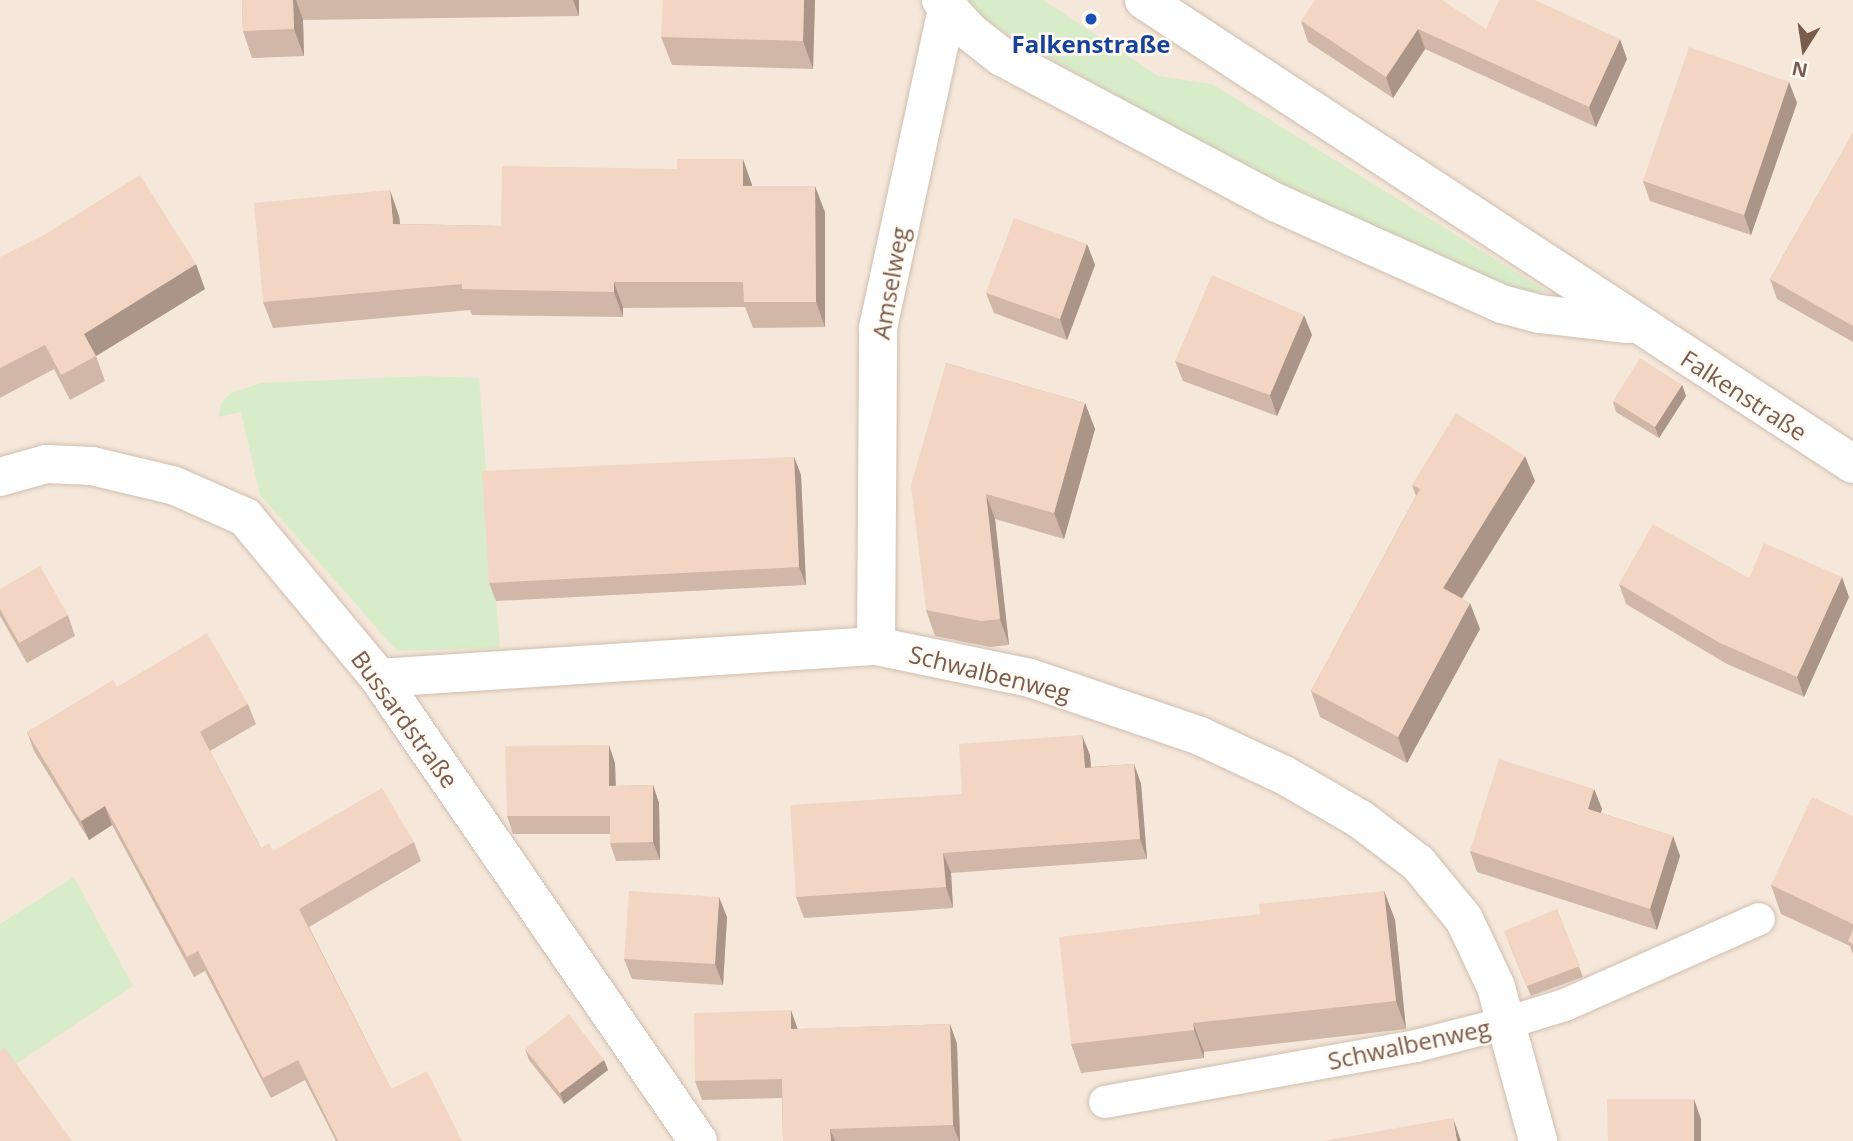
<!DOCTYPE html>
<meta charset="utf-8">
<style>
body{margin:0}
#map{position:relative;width:1853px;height:1141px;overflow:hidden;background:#fdf6ec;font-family:"Open Sans",sans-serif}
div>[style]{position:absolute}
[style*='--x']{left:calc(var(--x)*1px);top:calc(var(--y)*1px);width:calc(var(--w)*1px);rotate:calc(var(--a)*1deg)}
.residential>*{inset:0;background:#f5e8da}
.green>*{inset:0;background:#d8ecc9}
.roads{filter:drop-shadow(0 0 2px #d1beb0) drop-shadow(0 0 2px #d1beb0)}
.lane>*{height:32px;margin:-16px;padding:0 16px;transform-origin:16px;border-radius:16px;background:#fff}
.street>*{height:38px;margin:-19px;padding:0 19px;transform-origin:19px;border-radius:19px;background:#fff}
.wall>*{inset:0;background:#d1b7a8}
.shaded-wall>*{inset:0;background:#aa9588}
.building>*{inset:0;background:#f3d5c3}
.dots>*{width:19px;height:19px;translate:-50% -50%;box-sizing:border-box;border:4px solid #fffaf3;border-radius:50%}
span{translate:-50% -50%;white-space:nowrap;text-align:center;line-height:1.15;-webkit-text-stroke:5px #fffaf3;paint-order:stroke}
.transit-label{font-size:24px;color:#164399;font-weight:700}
.street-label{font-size:24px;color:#7a5c4d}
.north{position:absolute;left:1769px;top:14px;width:70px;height:70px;-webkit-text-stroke:5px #fffaf3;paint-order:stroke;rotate:192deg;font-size:19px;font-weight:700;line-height:28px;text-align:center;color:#7a5c4d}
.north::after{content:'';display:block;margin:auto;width:24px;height:32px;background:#7a5c4d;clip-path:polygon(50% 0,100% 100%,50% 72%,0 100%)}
</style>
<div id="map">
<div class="residential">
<i style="clip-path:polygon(0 0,1853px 0,1853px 1141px,0 1141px)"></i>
</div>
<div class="green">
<i style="clip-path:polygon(953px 0,1043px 0,1158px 76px,1212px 84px,1545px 290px,1528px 296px,1356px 227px,1013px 38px)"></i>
<i style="clip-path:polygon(426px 376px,479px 378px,500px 648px,397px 651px,260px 495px,241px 412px,218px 417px,222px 402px,231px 393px,261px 383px)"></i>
<i style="clip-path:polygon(74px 877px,133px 986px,0 1074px,0 924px)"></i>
</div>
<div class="roads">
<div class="lane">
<i style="--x:1105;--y:1102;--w:316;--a:-10.2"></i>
<i style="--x:1416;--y:1046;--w:93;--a:-14.3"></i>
<i style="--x:1506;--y:1023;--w:62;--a:-17"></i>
<i style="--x:1565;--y:1005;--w:212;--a:-23.9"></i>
</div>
<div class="street">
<i style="--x:941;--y:0;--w:43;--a:47.8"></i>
<i style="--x:970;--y:32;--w:41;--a:38"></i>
<i style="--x:1002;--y:57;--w:311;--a:28"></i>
<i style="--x:1277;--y:203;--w:247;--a:24.2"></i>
<i style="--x:1502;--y:304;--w:39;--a:15"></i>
<i style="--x:1540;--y:314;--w:88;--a:6.6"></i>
<i style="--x:1144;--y:0;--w:847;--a:33.2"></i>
<i style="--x:0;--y:477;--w:48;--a:-15.8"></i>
<i style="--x:46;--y:464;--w:46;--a:2.5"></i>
<i style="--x:92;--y:466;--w:85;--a:13.5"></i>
<i style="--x:175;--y:486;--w:77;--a:23.9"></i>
<i style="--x:245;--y:517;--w:209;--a:50.2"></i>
<i style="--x:379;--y:678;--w:562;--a:55.43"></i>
<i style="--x:876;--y:646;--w:318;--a:-89.6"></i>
<i style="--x:878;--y:328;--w:325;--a:-77.8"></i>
<i style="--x:379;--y:678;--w:498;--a:-3.7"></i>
<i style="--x:876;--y:646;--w:157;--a:11.7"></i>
<i style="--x:1030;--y:678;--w:180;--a:18.8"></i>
<i style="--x:1200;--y:736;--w:93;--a:24.9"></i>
<i style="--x:1284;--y:775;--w:88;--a:30.1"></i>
<i style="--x:1360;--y:819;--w:73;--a:37.2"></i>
<i style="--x:1418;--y:863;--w:72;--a:50.6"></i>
<i style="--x:1464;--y:919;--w:75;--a:64.8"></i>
<i style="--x:1496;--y:987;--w:160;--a:74.7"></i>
</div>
</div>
<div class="wall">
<i style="clip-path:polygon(242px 0,579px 0,579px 16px,303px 20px,304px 56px,252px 58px,243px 31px)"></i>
<i style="clip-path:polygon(815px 0,813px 69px,672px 65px,661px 37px)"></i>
<i style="clip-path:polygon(1301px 21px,1486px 29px,1627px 59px,1596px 127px,1425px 49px,1393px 98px,1308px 42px)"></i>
<i style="clip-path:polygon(1789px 82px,1797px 103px,1751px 235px,1650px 201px,1643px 181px)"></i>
<i style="clip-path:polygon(1853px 133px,1853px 342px,1777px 299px,1770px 279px)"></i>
<i style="clip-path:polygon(743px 159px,752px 186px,825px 212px,825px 327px,753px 328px,745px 307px,623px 308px,623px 317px,472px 315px,470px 310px,273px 328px,263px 302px,399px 216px,400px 224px,501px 226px,677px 169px)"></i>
<i style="clip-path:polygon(1087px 244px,1095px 265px,1067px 340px,994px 313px,986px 293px)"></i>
<i style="clip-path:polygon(0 257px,205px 289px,96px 356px,105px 381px,70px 400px,54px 369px,0 398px)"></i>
<i style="clip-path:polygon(1312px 335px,1277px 416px,1183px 381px,1175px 361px)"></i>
<i style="clip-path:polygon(946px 363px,1085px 403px,1095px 429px,1064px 539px,995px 519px,1009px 645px,990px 647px,935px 636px,926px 610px)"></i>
<i style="clip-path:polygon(1682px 385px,1686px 396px,1659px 438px,1616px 412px,1613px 401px)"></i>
<i style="clip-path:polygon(794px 457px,801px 475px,806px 585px,496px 601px,489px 583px)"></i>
<i style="clip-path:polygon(1535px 481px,1462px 599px,1480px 629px,1407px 763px,1320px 717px,1311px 691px,1416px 496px,1412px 485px)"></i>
<i style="clip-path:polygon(1619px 584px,1849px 597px,1804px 697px,1727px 664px,1626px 604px)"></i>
<i style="clip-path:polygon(0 589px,68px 615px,75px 636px,27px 663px,0 616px)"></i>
<i style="clip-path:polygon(117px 687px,248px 704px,256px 724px,210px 751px,261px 848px,273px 851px,414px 842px,421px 861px,309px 927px,391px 1089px,462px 1141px,336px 1141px,305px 1080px,271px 1098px,205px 971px,194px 977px,112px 825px,89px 840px,34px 751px,27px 732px)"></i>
<i style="clip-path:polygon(1090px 755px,1091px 767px,1134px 764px,1141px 784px,1147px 859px,951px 873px,953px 908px,804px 918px,796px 897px,962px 794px)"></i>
<i style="clip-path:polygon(615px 763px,616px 786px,653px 785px,659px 803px,660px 860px,616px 861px,610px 843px,610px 834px,513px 834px,507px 816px)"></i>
<i style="clip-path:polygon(1594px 789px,1602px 809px,1601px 813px,1673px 836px,1680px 856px,1657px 930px,1477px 872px,1470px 851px)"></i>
<i style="clip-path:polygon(1853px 816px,1853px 955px,1850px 946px,1781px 914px,1771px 885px)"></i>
<i style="clip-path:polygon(1384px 891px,1395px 920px,1406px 1029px,1204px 1052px,1204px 1058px,1081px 1073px,1071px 1044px,1260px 914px)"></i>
<i style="clip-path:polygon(1557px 909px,1583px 977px,1531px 996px,1508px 941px)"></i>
<i style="clip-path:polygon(727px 917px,723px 985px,632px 979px,624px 959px)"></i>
<i style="clip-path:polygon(950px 1024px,957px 1044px,960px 1141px,783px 1141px,782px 1098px,702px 1100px,695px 1081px,798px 1029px)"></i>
<i style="clip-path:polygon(525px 1049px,604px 1060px,608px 1070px,564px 1104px,529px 1060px)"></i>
</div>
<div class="shaded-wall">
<i style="clip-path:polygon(293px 0,296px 0,303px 20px,304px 56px,294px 29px)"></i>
<i style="clip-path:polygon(573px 0,579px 0,579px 16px)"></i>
<i style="clip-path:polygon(804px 0,815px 0,813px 69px,803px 41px)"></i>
<i style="clip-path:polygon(1418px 29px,1425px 49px,1393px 98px,1386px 77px)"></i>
<i style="clip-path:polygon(1620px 39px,1627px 59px,1596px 127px,1589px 107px)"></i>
<i style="clip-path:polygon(1789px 82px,1797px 103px,1751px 235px,1744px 215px)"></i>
<i style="clip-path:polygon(743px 159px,752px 185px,752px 212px,743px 186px)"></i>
<i style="clip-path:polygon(815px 186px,825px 212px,825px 327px,816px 302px)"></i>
<i style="clip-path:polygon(390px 190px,399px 216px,403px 250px,393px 224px)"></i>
<i style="clip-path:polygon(1087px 244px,1095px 265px,1067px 340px,1060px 319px)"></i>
<i style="clip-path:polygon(196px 264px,205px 289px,93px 358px,84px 334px)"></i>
<i style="clip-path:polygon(614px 282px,623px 308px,623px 317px,614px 292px)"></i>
<i style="clip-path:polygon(1304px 315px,1312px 335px,1277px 416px,1270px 395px)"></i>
<i style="clip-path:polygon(1682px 385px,1686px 396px,1659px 438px,1655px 427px)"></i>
<i style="clip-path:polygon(1085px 403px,1095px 429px,1064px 539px,1054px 513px)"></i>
<i style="clip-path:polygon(1525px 456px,1535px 481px,1452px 614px,1443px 588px)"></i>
<i style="clip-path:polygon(794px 457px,801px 475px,806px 585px,799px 567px)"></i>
<i style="clip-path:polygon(986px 494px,995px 519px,1009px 645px,1000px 619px)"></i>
<i style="clip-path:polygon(1842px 577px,1849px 597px,1804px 697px,1797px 677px)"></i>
<i style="clip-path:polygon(1470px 603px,1480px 629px,1407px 763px,1398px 737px)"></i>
<i style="clip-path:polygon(1082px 735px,1090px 755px,1092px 788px,1085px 768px)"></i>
<i style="clip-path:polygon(609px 745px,615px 763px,616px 804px,609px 786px)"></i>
<i style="clip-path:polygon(1134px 764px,1141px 784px,1147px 859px,1140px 839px)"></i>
<i style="clip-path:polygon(653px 785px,659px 803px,660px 860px,653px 842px)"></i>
<i style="clip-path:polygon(1594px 789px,1602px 809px,1595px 829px,1588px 809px)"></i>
<i style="clip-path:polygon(105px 806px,112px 825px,89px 840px,81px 821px)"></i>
<i style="clip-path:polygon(1673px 836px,1680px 856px,1657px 930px,1650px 909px)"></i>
<i style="clip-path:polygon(943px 853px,951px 873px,953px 908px,946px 887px)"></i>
<i style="clip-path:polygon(1384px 891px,1395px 920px,1406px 1029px,1396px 1001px)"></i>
<i style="clip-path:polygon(719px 897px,727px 917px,723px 985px,715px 964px)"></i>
<i style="clip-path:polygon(791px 1010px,798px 1030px,791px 1029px)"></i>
<i style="clip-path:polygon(1193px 1023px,1204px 1052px,1204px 1058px,1194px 1030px)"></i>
<i style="clip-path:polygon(950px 1024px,957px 1044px,960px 1141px,959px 1141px,953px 1125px)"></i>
<i style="clip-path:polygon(604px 1060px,608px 1070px,564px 1104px,560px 1093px)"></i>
<i style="clip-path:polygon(1694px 1099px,1701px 1119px,1701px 1141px,1694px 1141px)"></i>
<i style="clip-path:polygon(1453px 1118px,1460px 1138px,1461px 1141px,1457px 1141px)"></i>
<i style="clip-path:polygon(830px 1129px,835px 1141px,831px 1141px)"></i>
</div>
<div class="building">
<i style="clip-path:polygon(242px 0,293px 0,294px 29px,243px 31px)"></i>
<i style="clip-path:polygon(663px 0,804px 0,803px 41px,661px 37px)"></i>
<i style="clip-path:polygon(1315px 0,1442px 0,1486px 29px,1499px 0,1535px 0,1620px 39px,1589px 107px,1418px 29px,1386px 77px,1301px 21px)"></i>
<i style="clip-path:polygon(1689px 47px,1789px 82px,1744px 215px,1643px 181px)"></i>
<i style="clip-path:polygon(1853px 133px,1853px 326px,1770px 279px)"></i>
<i style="clip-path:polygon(677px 159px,743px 159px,743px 186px,815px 186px,816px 302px,744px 302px,743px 282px,614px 282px,614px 292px,462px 289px,462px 284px,263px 302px,254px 203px,390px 190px,393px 224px,501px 226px,502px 166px,677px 169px)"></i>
<i style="clip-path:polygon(140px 175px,196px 264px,84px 334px,96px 356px,61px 375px,45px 345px,0 368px,0 257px,46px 234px)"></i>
<i style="clip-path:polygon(1014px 218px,1087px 244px,1060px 319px,986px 293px)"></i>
<i style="clip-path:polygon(1212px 275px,1304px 315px,1270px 395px,1175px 361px)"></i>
<i style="clip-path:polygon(1640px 358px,1682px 385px,1655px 427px,1613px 401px)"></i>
<i style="clip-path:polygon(946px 363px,1085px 403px,1054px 513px,986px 494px,1000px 619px,981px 621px,926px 610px,911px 485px)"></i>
<i style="clip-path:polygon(1456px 413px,1525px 456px,1443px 588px,1470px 603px,1398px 737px,1311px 691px,1420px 489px,1412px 485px)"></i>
<i style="clip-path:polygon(794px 457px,799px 567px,489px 583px,482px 471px)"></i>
<i style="clip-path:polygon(1653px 524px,1749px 578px,1764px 543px,1842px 577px,1797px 677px,1720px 643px,1619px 584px)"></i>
<i style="clip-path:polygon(40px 566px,68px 615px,19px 643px,0 609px,0 589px)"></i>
<i style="clip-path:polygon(207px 633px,248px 704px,200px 732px,261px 848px,269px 843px,273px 851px,382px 788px,414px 842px,299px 909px,391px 1089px,427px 1071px,462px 1141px,338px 1141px,298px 1060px,263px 1078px,198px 951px,187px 957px,105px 806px,81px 821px,27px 732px,113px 680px,117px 687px)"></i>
<i style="clip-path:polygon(1082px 735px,1085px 768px,1134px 764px,1140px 839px,943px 853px,946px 887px,796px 897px,790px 805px,962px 794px,959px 744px)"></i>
<i style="clip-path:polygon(609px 745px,609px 786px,653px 785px,653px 842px,610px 843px,610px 816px,507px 816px,505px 746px)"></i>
<i style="clip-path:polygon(1499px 759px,1594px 789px,1588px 809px,1673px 836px,1650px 909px,1470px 851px)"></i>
<i style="clip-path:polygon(1812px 797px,1853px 816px,1853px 924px,1771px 885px)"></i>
<i style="clip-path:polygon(629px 891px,719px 897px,715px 964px,624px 959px)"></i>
<i style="clip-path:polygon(1384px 891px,1396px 1001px,1193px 1023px,1194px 1030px,1071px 1044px,1059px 937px,1260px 914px,1259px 904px)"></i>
<i style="clip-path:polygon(1557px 909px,1580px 966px,1527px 986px,1504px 931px)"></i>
<i style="clip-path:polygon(1853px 930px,1853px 944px,1848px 941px)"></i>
<i style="clip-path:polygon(791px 1010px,791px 1029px,950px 1024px,953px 1125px,830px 1129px,831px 1141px,783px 1141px,782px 1079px,695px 1081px,694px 1013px)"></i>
<i style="clip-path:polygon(569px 1014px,604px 1060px,560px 1093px,525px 1049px)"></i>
<i style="clip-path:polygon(5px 1048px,72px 1141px,0 1141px,0 1051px)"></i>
<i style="clip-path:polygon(1607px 1099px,1694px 1099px,1694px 1141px,1608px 1141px)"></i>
<i style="clip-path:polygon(1453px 1118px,1457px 1141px,1323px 1141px)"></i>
</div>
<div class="dots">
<i style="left:1091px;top:19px;background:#1a4fb4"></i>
</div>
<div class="transit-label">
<span style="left:1091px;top:44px">Falkenstraße</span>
</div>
<div class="street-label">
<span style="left:890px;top:283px;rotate:-80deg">Amselweg</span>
<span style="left:1744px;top:395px;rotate:33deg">Falkenstraße</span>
<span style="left:990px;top:673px;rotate:14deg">Schwalbenweg</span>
<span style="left:405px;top:719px;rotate:54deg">Bussardstraße</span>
<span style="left:1409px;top:1044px;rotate:-12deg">Schwalbenweg</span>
</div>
<div class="north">N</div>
</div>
